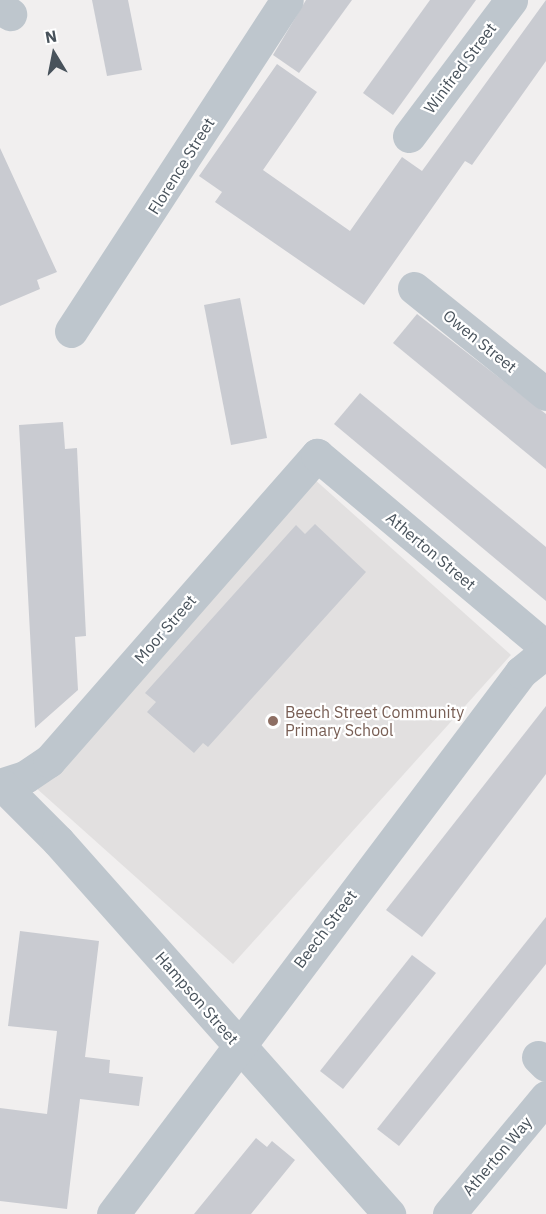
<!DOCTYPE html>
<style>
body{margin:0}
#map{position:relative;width:546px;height:1214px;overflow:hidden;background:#f1efef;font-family:"IBM Plex Sans",sans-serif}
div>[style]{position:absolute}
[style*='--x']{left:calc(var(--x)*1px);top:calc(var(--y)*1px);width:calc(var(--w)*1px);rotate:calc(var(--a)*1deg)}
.education>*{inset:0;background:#e2e0e0}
.building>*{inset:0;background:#c9cbd1}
.minor>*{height:33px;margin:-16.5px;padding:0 16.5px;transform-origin:16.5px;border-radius:16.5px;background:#bec6cd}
.dots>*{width:16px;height:16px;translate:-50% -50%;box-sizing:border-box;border:3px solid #fff;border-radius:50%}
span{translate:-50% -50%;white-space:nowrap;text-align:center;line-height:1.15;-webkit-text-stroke:4.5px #fff;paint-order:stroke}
.street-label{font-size:16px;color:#48525b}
.education-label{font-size:16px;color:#785e54}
.left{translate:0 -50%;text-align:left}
.north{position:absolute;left:24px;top:24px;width:60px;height:60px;-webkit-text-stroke:4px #fff;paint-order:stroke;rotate:350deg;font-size:16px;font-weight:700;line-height:24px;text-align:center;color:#48525b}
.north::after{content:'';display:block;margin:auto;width:21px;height:27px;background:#48525b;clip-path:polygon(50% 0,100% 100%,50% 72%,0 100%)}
</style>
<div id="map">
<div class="education">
<i style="clip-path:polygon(313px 478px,511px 655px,233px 964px,35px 787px)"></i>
</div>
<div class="building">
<i style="clip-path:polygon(92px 0,128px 0,142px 70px,107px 76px)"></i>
<i style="clip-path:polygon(352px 0,299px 73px,273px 55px,306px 0)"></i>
<i style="clip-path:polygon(430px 0,476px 0,393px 115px,363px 93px)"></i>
<i style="clip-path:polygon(546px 0,546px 61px,472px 165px,465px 161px,364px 305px,215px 202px,222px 192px,199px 176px,277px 64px,317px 92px,263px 170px,350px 231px,402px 157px,422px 171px)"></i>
<i style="clip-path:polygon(0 148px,57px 272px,37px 280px,40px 289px,0 306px)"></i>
<i style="clip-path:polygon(240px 298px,267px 438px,231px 445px,204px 305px)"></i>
<i style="clip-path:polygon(417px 314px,546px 414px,546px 469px,393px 343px)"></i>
<i style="clip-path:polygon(360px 393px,546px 547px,546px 601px,334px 424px)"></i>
<i style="clip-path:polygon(63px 422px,65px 449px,77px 448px,86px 636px,75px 637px,78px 690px,35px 728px,19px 425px)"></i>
<i style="clip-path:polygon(315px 524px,366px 572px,208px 747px,203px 743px,194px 753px,147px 712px,156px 702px,145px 693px,296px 525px,305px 534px)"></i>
<i style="clip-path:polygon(546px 706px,546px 774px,422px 937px,386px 910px)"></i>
<i style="clip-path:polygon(546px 917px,546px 964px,399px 1146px,377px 1129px)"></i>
<i style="clip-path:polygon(20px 931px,99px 941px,85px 1057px,110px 1060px,109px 1073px,143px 1077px,139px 1106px,80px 1099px,67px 1209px,0 1201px,0 1108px,47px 1114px,57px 1031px,8px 1026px)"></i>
<i style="clip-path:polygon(412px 955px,436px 973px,343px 1089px,320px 1071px)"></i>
<i style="clip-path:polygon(256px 1138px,267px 1147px,272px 1141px,295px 1160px,251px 1214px,194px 1214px)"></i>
</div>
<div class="minor">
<i style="--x:0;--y:8;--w:12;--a:31"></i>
<i style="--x:409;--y:136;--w:170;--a:-53.1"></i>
<i style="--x:414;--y:288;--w:169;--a:38.8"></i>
<i style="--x:71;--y:331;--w:395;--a:-56.9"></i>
<i style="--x:0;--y:785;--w:26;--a:-18"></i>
<i style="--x:25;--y:777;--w:29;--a:-34"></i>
<i style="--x:49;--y:761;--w:407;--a:-48.8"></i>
<i style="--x:317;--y:455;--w:299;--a:40"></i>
<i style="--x:2;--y:785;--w:79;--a:45"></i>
<i style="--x:58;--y:841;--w:499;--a:48.4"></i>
<i style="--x:538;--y:1057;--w:11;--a:45"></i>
<i style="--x:113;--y:1214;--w:678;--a:-53.03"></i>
<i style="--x:521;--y:672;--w:32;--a:-39"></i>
<i style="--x:449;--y:1214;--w:152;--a:-50.3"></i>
</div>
<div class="dots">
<i style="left:273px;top:721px;background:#8d6e63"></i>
</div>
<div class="street-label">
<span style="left:460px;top:68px;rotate:-53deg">Winifred Street</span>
<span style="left:181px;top:166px;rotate:-58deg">Florence Street</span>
<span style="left:480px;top:341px;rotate:39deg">Owen Street</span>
<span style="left:431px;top:551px;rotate:40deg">Atherton Street</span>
<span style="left:165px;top:629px;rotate:-49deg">Moor Street</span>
<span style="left:325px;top:929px;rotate:-53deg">Beech Street</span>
<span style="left:197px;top:998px;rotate:49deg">Hampson Street</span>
<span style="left:497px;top:1156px;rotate:-50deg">Atherton Way</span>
</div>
<div class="education-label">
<span class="left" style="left:285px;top:721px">Beech Street Community<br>Primary School</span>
</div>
<div class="north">N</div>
</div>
